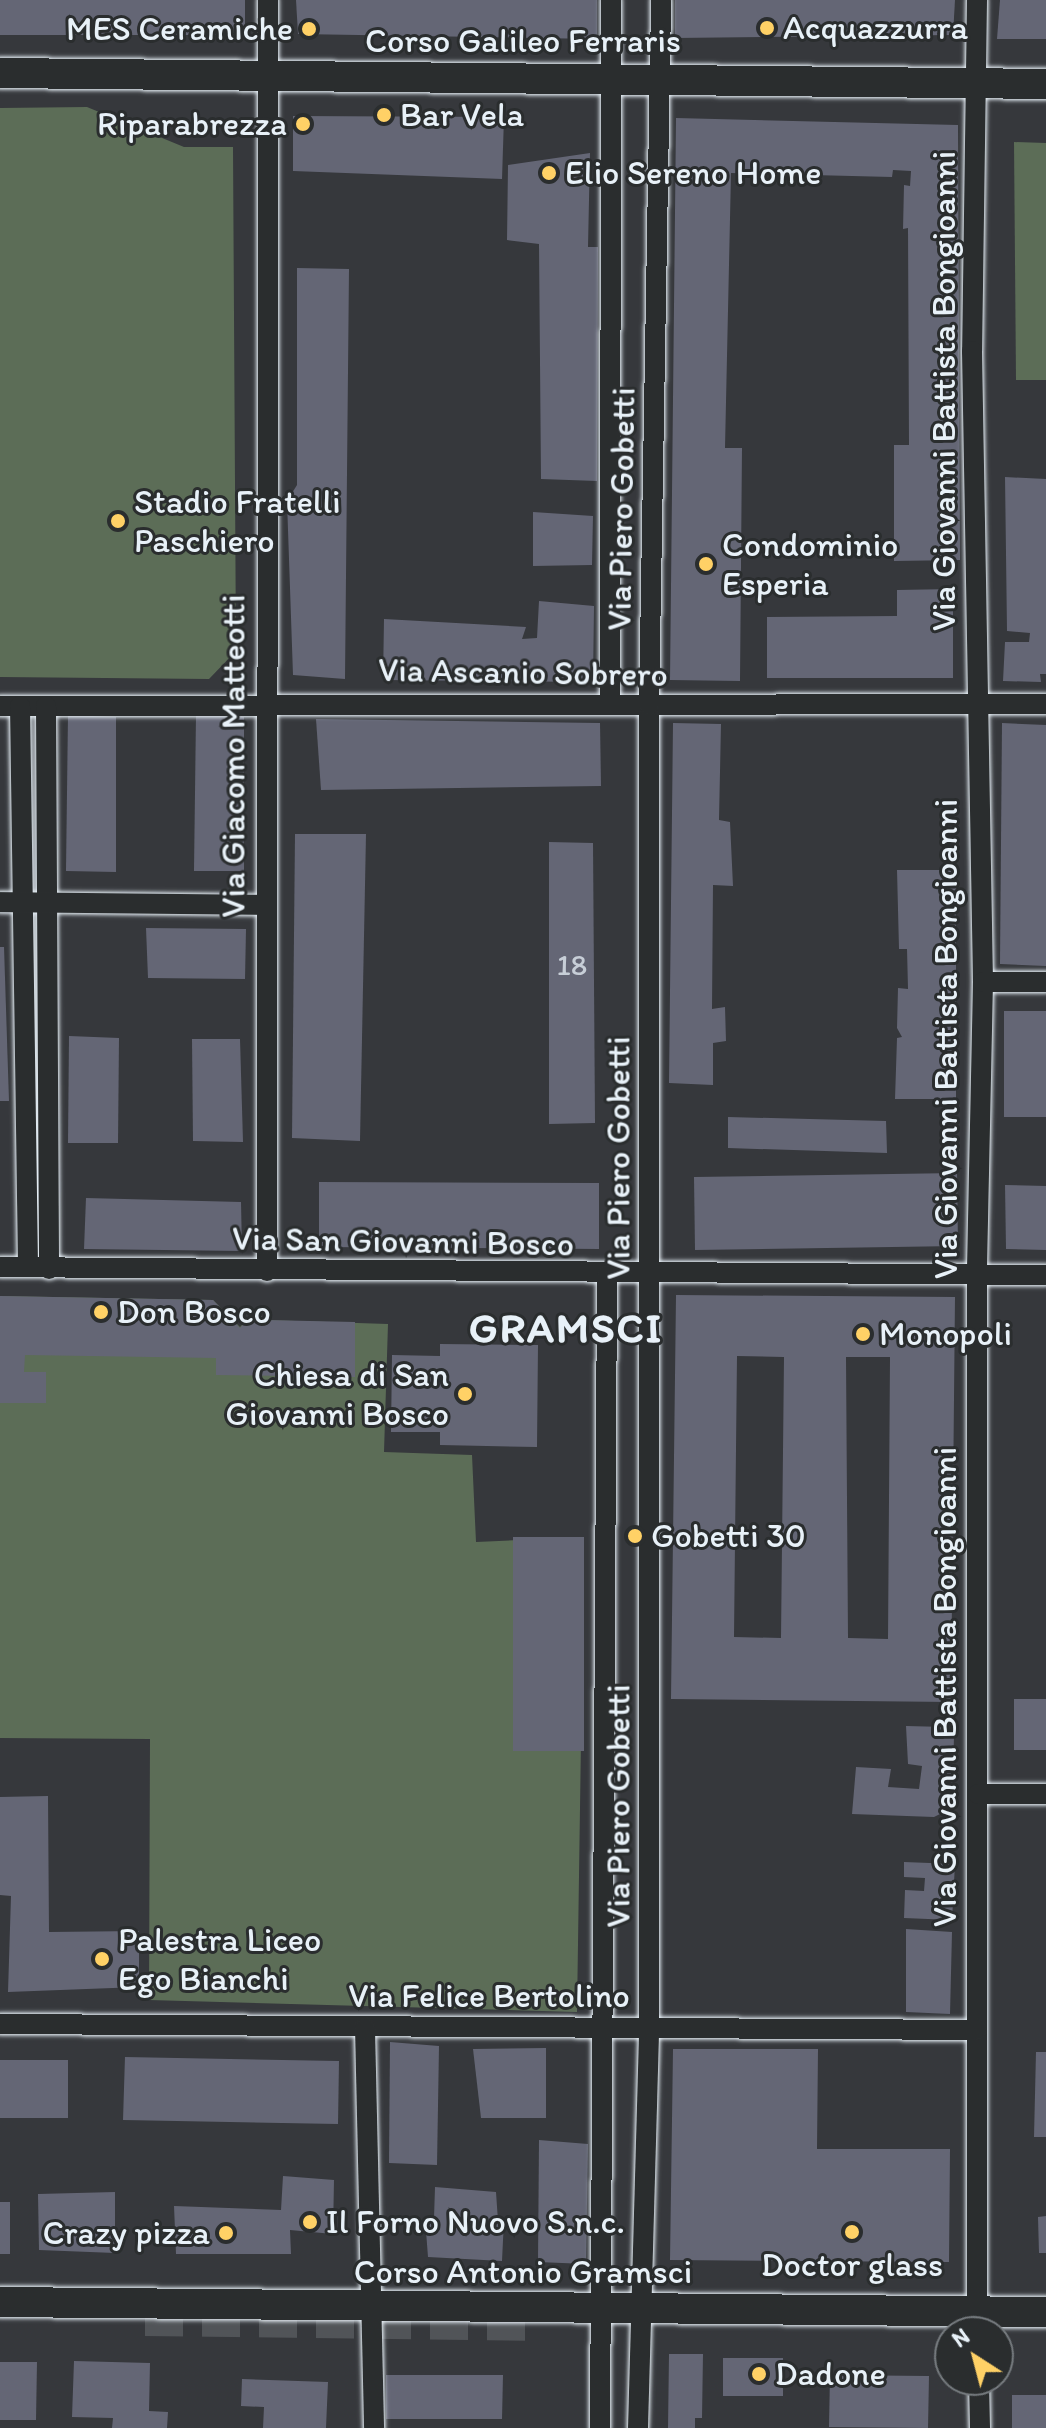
<!DOCTYPE html>
<style>
body{margin:0}
#map{position:relative;width:1046px;height:2428px;overflow:hidden;background:#36383c;font-family:Itim,sans-serif}
div>[style]{position:absolute}
[style*='--x']{left:calc(var(--x)*1px);top:calc(var(--y)*1px);width:calc(var(--w)*1px);rotate:calc(var(--a)*1deg)}
.green>*{inset:0;background:#5c6d57}
.building>*{inset:0;background:#646675}
.highway-tunnel>*{height:38px;margin-top:-19px;transform-origin:0;background:repeating-linear-gradient(90deg,#515458 0 38px,transparent 0 57px)}
.roads{filter:drop-shadow(0 0 2px #e8f1f8) drop-shadow(0 0 2px #e8f1f8)}
.street>*{height:20px;margin:-10px;padding:0 10px;transform-origin:10px;border-radius:10px;background:#2a2d2e}
.secondary>*{height:30px;margin:-15px;padding:0 15px;transform-origin:15px;border-radius:15px;background:#2a2d2e}
.dots>*{width:22px;height:22px;translate:-50% -50%;box-sizing:border-box;border:4px solid #2a2d2e;border-radius:50%}
span{translate:-50% -50%;white-space:nowrap;text-align:center;line-height:1.15;-webkit-text-stroke:6px #2a2d2e;paint-order:stroke}
.number-label{font-size:30px;color:#c7ced7}
.number-label span{-webkit-text-stroke-width:0}
.poi-label{font-size:34px;color:#e8f1f8}
.left{translate:0 -50%;text-align:left}
.right{translate:-100% -50%;text-align:right}
.street-label{font-size:34px;color:#e8f1f8}
.district-label{font-size:42px;color:#e8f1f8;font-weight:700;letter-spacing:2px}
.north{position:absolute;left:934px;top:2316px;width:80px;height:80px;box-sizing:border-box;background:#2a2d2e;border:2px solid #767b7f;border-radius:50%;rotate:324deg;font-size:22px;font-weight:700;line-height:32px;text-align:center;color:#e8f1f8}
.north::after{content:'';display:block;margin:auto;width:28px;height:36px;background:#ffd166;clip-path:polygon(50% 0,100% 100%,50% 72%,0 100%)}
</style>
<div id="map">
<div class="green">
<i style="clip-path:polygon(87px 107px,184px 147px,233px 147px,236px 651px,209px 679px,0 677px,0 108px)"></i>
<i style="clip-path:polygon(1014px 142px,1046px 143px,1046px 380px,1016px 380px)"></i>
<i style="clip-path:polygon(0 1296px,213px 1300px,240px 1327px,256px 1310px,265px 1320px,388px 1324px,384px 1452px,472px 1455px,476px 1542px,584px 1537px,577px 2012px,149px 2000px,150px 1739px,0 1738px)"></i>
</div>
<div class="building">
<i style="clip-path:polygon(0 0,245px 0,245px 35px,0 35px)"></i>
<i style="clip-path:polygon(296px 0,597px 0,597px 39px,298px 34px)"></i>
<i style="clip-path:polygon(675px 0,955px 0,953px 35px,675px 38px)"></i>
<i style="clip-path:polygon(1000px 0,1046px 0,1046px 39px,997px 39px)"></i>
<i style="clip-path:polygon(293px 116px,504px 117px,502px 179px,293px 171px)"></i>
<i style="clip-path:polygon(676px 118px,958px 125px,960px 560px,894px 561px,894px 445px,909px 445px,908px 228px,903px 229px,904px 185px,910px 186px,911px 171px,893px 170px,892px 177px,731px 173px,725px 448px,742px 448px,740px 681px,670px 680px)"></i>
<i style="clip-path:polygon(590px 153px,588px 247px,598px 247px,597px 481px,541px 479px,539px 244px,507px 240px,508px 165px)"></i>
<i style="clip-path:polygon(297px 268px,349px 269px,345px 679px,293px 675px,287px 501px,297px 485px)"></i>
<i style="clip-path:polygon(1005px 477px,1046px 479px,1046px 674px,1040px 674px,1041px 682px,1003px 681px,1005px 642px,1029px 642px,1030px 633px,1007px 631px)"></i>
<i style="clip-path:polygon(533px 512px,593px 516px,592px 565px,533px 566px)"></i>
<i style="clip-path:polygon(953px 589px,953px 678px,767px 678px,767px 617px,897px 616px,897px 590px)"></i>
<i style="clip-path:polygon(539px 601px,594px 606px,593px 682px,383px 680px,384px 619px,526px 627px,522px 639px,537px 638px)"></i>
<i style="clip-path:polygon(68px 715px,116px 717px,116px 872px,66px 871px)"></i>
<i style="clip-path:polygon(196px 715px,244px 717px,244px 871px,194px 871px)"></i>
<i style="clip-path:polygon(316px 719px,600px 723px,601px 786px,321px 790px)"></i>
<i style="clip-path:polygon(673px 723px,721px 724px,719px 820px,730px 822px,733px 886px,713px 885px,712px 1009px,725px 1007px,726px 1041px,713px 1043px,713px 1085px,669px 1083px)"></i>
<i style="clip-path:polygon(1002px 723px,1046px 725px,1046px 966px,1000px 964px)"></i>
<i style="clip-path:polygon(295px 834px,366px 834px,360px 1141px,292px 1138px)"></i>
<i style="clip-path:polygon(549px 842px,593px 843px,595px 1123px,549px 1124px)"></i>
<i style="clip-path:polygon(897px 870px,956px 870px,956px 1099px,895px 1099px,897px 1038px,902px 1037px,897px 1028px,898px 988px,908px 989px,907px 949px,899px 949px)"></i>
<i style="clip-path:polygon(146px 928px,246px 929px,245px 979px,148px 978px)"></i>
<i style="clip-path:polygon(0 947px,4px 947px,9px 1101px,0 1101px)"></i>
<i style="clip-path:polygon(1004px 1011px,1046px 1011px,1046px 1117px,1004px 1117px)"></i>
<i style="clip-path:polygon(69px 1036px,119px 1038px,118px 1143px,68px 1143px)"></i>
<i style="clip-path:polygon(192px 1039px,240px 1039px,243px 1142px,193px 1141px)"></i>
<i style="clip-path:polygon(728px 1117px,886px 1121px,887px 1153px,728px 1148px)"></i>
<i style="clip-path:polygon(957px 1173px,958px 1246px,695px 1250px,694px 1177px)"></i>
<i style="clip-path:polygon(319px 1182px,599px 1183px,599px 1249px,319px 1247px)"></i>
<i style="clip-path:polygon(1005px 1185px,1046px 1186px,1046px 1250px,1006px 1249px)"></i>
<i style="clip-path:polygon(86px 1198px,241px 1202px,242px 1251px,84px 1249px)"></i>
<i style="clip-path:polygon(evenodd,676px 1295px,955px 1297px,951px 1702px,671px 1699px,676px 1295px,737px 1356px,784px 1357px,781px 1638px,734px 1637px,737px 1356px,676px 1295px,846px 1357px,890px 1357px,888px 1639px,848px 1638px,846px 1357px)"></i>
<i style="clip-path:polygon(0 1296px,213px 1300px,240px 1328px,256px 1310px,265px 1320px,355px 1322px,355px 1377px,216px 1375px,216px 1358px,25px 1355px,24px 1372px,46px 1372px,46px 1403px,0 1403px)"></i>
<i style="clip-path:polygon(440px 1344px,538px 1345px,537px 1447px,440px 1445px,440px 1432px,391px 1432px,392px 1355px,440px 1356px)"></i>
<i style="clip-path:polygon(513px 1537px,584px 1537px,584px 1751px,513px 1751px)"></i>
<i style="clip-path:polygon(1014px 1699px,1046px 1699px,1046px 1750px,1014px 1750px)"></i>
<i style="clip-path:polygon(906px 1726px,946px 1727px,954px 1737px,952px 1808px,934px 1817px,852px 1814px,856px 1767px,891px 1769px,888px 1787px,919px 1789px,922px 1766px,908px 1764px)"></i>
<i style="clip-path:polygon(48px 1796px,49px 1932px,139px 1931px,139px 1987px,8px 1992px,11px 1896px,0 1895px,0 1797px)"></i>
<i style="clip-path:polygon(904px 1862px,955px 1864px,952px 1920px,904px 1918px,905px 1890px,924px 1891px,925px 1878px,904px 1877px)"></i>
<i style="clip-path:polygon(906px 1929px,952px 1932px,950px 2014px,906px 2012px)"></i>
<i style="clip-path:polygon(390px 2042px,439px 2046px,437px 2165px,389px 2163px)"></i>
<i style="clip-path:polygon(546px 2048px,546px 2118px,481px 2118px,473px 2049px)"></i>
<i style="clip-path:polygon(673px 2049px,818px 2049px,817px 2149px,950px 2149px,949px 2262px,670px 2260px)"></i>
<i style="clip-path:polygon(1036px 2052px,1046px 2052px,1046px 2137px,1034px 2137px)"></i>
<i style="clip-path:polygon(125px 2057px,339px 2061px,338px 2124px,123px 2120px)"></i>
<i style="clip-path:polygon(0 2060px,68px 2060px,68px 2118px,0 2118px)"></i>
<i style="clip-path:polygon(539px 2140px,588px 2144px,586px 2264px,538px 2262px)"></i>
<i style="clip-path:polygon(283px 2176px,334px 2180px,333px 2234px,290px 2230px,291px 2254px,176px 2254px,174px 2206px,281px 2210px)"></i>
<i style="clip-path:polygon(435px 2187px,496px 2192px,498px 2221px,504px 2220px,502px 2261px,428px 2257px,425px 2218px,434px 2218px)"></i>
<i style="clip-path:polygon(115px 2192px,115px 2253px,39px 2250px,38px 2194px)"></i>
<i style="clip-path:polygon(0 2202px,10px 2202px,10px 2254px,0 2254px)"></i>
<i style="clip-path:polygon(1046px 2216px,1046px 2253px,1039px 2253px,1038px 2217px)"></i>
<i style="clip-path:polygon(669px 2354px,703px 2354px,702px 2418px,695px 2418px,695px 2428px,668px 2428px)"></i>
<i style="clip-path:polygon(723px 2358px,783px 2358px,783px 2396px,723px 2396px)"></i>
<i style="clip-path:polygon(74px 2361px,150px 2363px,149px 2411px,168px 2412px,167px 2428px,112px 2428px,113px 2418px,72px 2417px)"></i>
<i style="clip-path:polygon(0 2362px,37px 2362px,36px 2420px,0 2420px)"></i>
<i style="clip-path:polygon(386px 2375px,503px 2375px,502px 2419px,386px 2419px)"></i>
<i style="clip-path:polygon(830px 2375px,929px 2376px,928px 2428px,829px 2427px)"></i>
<i style="clip-path:polygon(242px 2379px,328px 2382px,326px 2428px,263px 2428px,264px 2407px,241px 2406px)"></i>
<i style="clip-path:polygon(1012px 2395px,1046px 2395px,1046px 2428px,1012px 2428px)"></i>
</div>
<div class="highway-tunnel">
<i style="--x:145;--y:2317;--w:382;--a:0.7"></i>
</div>
<div class="roads">
<div class="street">
<i style="--x:977;--y:0;--w:351;--a:90.8"></i>
<i style="--x:972;--y:351;--w:631;--a:89"></i>
<i style="--x:983;--y:982;--w:293;--a:91.2"></i>
<i style="--x:977;--y:1275;--w:1057;--a:90"></i>
<i style="--x:610;--y:705;--w:705;--a:-89.92"></i>
<i style="--x:0;--y:706;--w:1046;--a:-0.11"></i>
<i style="--x:20;--y:706;--w:561;--a:89.18"></i>
<i style="--x:46;--y:706;--w:563;--a:89.69"></i>
<i style="--x:0;--y:902;--w:265;--a:0.6"></i>
<i style="--x:983;--y:982;--w:63;--a:0"></i>
<i style="--x:0;--y:1267;--w:1046;--a:0.44"></i>
<i style="--x:267;--y:1271;--w:1271;--a:-89.95"></i>
<i style="--x:978;--y:1794;--w:68;--a:0"></i>
<i style="--x:0;--y:2024;--w:977;--a:0.35"></i>
<i style="--x:365;--y:2028;--w:400;--a:88.7"></i>
<i style="--x:979;--y:2380;--w:48;--a:88.8"></i>
<i style="--x:600;--y:2428;--w:1153;--a:-89.65"></i>
<i style="--x:638;--y:2428;--w:399;--a:-88.4"></i>
<i style="--x:649;--y:2029;--w:1324;--a:-90"></i>
<i style="--x:649;--y:705;--w:705;--a:-89.02"></i>
</div>
<div class="secondary">
<i style="--x:0;--y:73;--w:1046;--a:0.6"></i>
<i style="--x:0;--y:2302;--w:1046;--a:0.55"></i>
</div>
</div>
<div class="dots">
<i style="left:767px;top:28px;background:#ffd166"></i>
<i style="left:309px;top:29px;background:#ffd166"></i>
<i style="left:384px;top:115px;background:#ffd166"></i>
<i style="left:303px;top:124px;background:#ffd166"></i>
<i style="left:549px;top:173px;background:#ffd166"></i>
<i style="left:118px;top:521px;background:#ffd166"></i>
<i style="left:706px;top:564px;background:#ffd166"></i>
<i style="left:101px;top:1312px;background:#ffd166"></i>
<i style="left:863px;top:1334px;background:#ffd166"></i>
<i style="left:465px;top:1394px;background:#ffd166"></i>
<i style="left:635px;top:1536px;background:#ffd166"></i>
<i style="left:102px;top:1959px;background:#ffd166"></i>
<i style="left:310px;top:2222px;background:#ffd166"></i>
<i style="left:852px;top:2232px;background:#ffd166"></i>
<i style="left:226px;top:2233px;background:#ffd166"></i>
<i style="left:759px;top:2374px;background:#ffd166"></i>
</div>
<div class="number-label">
<span style="left:572px;top:965px">18</span>
</div>
<div class="poi-label">
<span class="left" style="left:783px;top:28px">Acquazzurra</span>
<span class="right" style="left:293px;top:29px">MES Ceramiche</span>
<span class="left" style="left:400px;top:115px">Bar Vela</span>
<span class="right" style="left:287px;top:124px">Riparabrezza</span>
<span class="left" style="left:565px;top:173px">Elio Sereno Home</span>
<span class="left" style="left:134px;top:521px">Stadio Fratelli<br>Paschiero</span>
<span class="left" style="left:722px;top:564px">Condominio<br>Esperia</span>
<span class="left" style="left:117px;top:1312px">Don Bosco</span>
<span class="left" style="left:879px;top:1334px">Monopoli</span>
<span class="right" style="left:449px;top:1394px">Chiesa di San<br>Giovanni Bosco</span>
<span class="left" style="left:651px;top:1536px">Gobetti 30</span>
<span class="left" style="left:118px;top:1959px">Palestra Liceo<br>Ego Bianchi</span>
<span class="left" style="left:326px;top:2222px">Il Forno Nuovo S.n.c.</span>
<span class="right" style="left:210px;top:2233px">Crazy pizza</span>
<span style="left:852px;top:2265px">Doctor glass</span>
<span class="left" style="left:775px;top:2374px">Dadone</span>
</div>
<div class="street-label">
<span style="left:523px;top:41px">Corso Galileo Ferraris</span>
<span style="left:944px;top:391px;rotate:-90deg">Via Giovanni Battista Bongioanni</span>
<span style="left:621px;top:509px;rotate:-89deg">Via Piero Gobetti</span>
<span style="left:523px;top:672px;rotate:1deg">Via Ascanio Sobrero</span>
<span style="left:233px;top:756px;rotate:-90deg">Via Giacomo Matteotti</span>
<span style="left:946px;top:1039px;rotate:-90deg">Via Giovanni Battista Bongioanni</span>
<span style="left:618px;top:1158px;rotate:-90deg">Via Piero Gobetti</span>
<span style="left:403px;top:1241px;rotate:1deg">Via San Giovanni Bosco</span>
<span style="left:945px;top:1687px;rotate:-90deg">Via Giovanni Battista Bongioanni</span>
<span style="left:618px;top:1806px;rotate:-90deg">Via Piero Gobetti</span>
<span style="left:489px;top:1996px">Via Felice Bertolino</span>
<span style="left:523px;top:2272px">Corso Antonio Gramsci</span>
</div>
<div class="district-label">
<span style="left:566px;top:1328px">GRAMSCI</span>
</div>
<div class="north">N</div>
</div>
